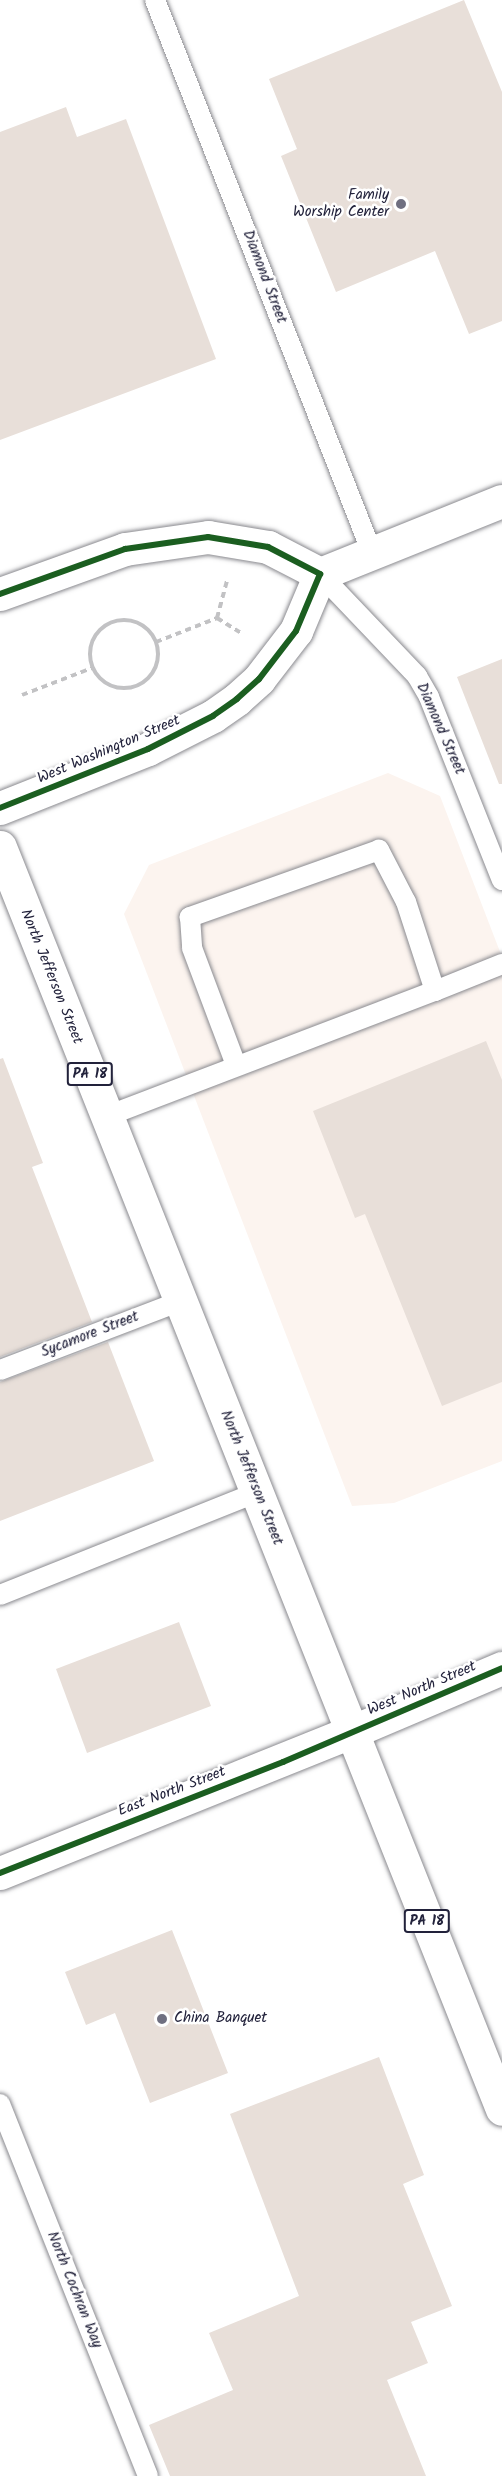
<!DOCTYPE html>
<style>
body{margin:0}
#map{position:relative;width:502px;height:2476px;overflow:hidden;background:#fff;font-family:Kalam,sans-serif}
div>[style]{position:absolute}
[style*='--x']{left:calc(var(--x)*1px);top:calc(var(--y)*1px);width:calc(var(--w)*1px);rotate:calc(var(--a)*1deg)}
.built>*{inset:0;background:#fcf4ef}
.building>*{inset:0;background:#e8dfd9}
.path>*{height:4px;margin-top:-2px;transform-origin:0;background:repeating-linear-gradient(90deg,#c2c2c4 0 6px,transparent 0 10.5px)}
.path>.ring{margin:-2px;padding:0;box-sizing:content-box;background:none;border:4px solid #c2c2c4;border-radius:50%}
.roads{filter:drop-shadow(0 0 2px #8a8a8f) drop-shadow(0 0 2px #8a8a8f)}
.lane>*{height:20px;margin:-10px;padding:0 10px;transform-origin:10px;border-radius:10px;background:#fff}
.street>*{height:33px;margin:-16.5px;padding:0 16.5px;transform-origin:16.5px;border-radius:16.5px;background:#fff}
.secondary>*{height:33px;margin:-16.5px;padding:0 16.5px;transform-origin:16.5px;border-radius:16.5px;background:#fff}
.primary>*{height:33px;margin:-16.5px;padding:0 16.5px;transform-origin:16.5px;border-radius:16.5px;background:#fff}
.cycleway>*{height:6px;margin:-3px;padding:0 3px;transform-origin:3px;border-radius:3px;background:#1b5e20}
.dots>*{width:16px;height:16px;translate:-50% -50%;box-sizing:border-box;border:3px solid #fff;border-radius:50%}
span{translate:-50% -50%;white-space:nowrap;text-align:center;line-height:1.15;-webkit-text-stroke:5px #fff;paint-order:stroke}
.shield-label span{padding:2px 4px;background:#fff;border:2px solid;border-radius:4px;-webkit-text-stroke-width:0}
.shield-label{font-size:14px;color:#22223b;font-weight:700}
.poi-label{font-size:15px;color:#22223b}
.right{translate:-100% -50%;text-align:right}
.left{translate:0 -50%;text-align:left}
.street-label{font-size:15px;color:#22223b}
</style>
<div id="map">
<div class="built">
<i style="clip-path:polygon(388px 773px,440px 796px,502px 957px,502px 1461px,394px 1503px,352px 1506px,124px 914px,149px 865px)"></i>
</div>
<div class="building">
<i style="clip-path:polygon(464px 0,502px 92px,502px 321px,469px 334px,435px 251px,336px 292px,281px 156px,297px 149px,269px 79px)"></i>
<i style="clip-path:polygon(66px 107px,77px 137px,126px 119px,216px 359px,0 440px,0 132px)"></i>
<i style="clip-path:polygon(502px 659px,502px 784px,499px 784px,457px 677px)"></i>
<i style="clip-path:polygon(486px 1041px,502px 1080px,502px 1382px,442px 1406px,365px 1214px,355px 1218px,313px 1111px)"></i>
<i style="clip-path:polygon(3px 1058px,43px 1163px,32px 1167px,92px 1322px,0 1357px,0 1059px)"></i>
<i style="clip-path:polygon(108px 1342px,154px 1461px,0 1521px,0 1382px)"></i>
<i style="clip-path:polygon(179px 1622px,211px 1706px,87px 1753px,56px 1669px)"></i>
<i style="clip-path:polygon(172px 1930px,228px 2073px,150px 2103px,115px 2013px,86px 2025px,65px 1972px)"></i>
<i style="clip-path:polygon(379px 2057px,424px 2175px,403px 2184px,452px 2306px,411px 2322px,428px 2363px,387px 2380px,426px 2476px,170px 2476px,149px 2425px,233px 2390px,209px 2333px,299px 2296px,230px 2114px)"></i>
</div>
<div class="path">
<i style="--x:217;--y:618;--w:38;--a:-75"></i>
<i style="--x:217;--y:618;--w:31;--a:32"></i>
<i class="ring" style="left:90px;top:620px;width:64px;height:64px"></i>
<i style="--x:156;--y:642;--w:66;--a:-21.5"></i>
<i style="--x:22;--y:695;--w:75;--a:-21.1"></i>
</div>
<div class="roads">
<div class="lane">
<i style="--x:155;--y:0;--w:594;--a:68.57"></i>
<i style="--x:320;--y:574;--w:141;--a:46.4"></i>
<i style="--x:417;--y:676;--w:24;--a:60"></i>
<i style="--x:429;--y:697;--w:197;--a:68.3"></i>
<i style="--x:435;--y:991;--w:72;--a:-21.9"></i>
<i style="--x:107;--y:1116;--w:351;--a:-20.9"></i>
<i style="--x:435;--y:991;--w:94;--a:-108"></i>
<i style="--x:406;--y:902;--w:59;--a:-117.4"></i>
<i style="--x:379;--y:850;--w:201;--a:160.5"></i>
<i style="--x:190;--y:917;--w:31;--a:86"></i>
<i style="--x:192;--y:948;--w:125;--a:69.4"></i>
<i style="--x:0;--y:1370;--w:194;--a:-20.9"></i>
<i style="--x:0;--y:1595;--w:277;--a:-21.8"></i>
<i style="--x:0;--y:2104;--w:400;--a:68.3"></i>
</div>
<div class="street">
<i style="--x:351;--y:1732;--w:164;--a:-23"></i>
</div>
<div class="secondary">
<i style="--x:320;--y:574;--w:196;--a:-21.9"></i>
<i style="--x:0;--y:594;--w:133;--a:-19.8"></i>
<i style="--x:125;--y:549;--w:84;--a:-8.2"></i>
<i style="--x:208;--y:537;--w:61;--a:9.5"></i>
<i style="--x:268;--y:547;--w:59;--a:27.4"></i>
<i style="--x:0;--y:808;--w:159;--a:-21.7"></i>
<i style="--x:148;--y:749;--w:73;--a:-26.9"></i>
<i style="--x:213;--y:716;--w:29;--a:-35"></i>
<i style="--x:237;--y:699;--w:30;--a:-42"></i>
<i style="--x:259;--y:679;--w:61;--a:-52.4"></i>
<i style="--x:296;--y:631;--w:62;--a:-67.2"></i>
<i style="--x:0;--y:1873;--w:378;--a:-21.9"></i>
</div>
<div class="primary">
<i style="--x:0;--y:847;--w:1358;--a:68.31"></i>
</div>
</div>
<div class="cycleway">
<i style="--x:0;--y:594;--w:133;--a:-19.8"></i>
<i style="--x:125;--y:549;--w:84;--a:-8.2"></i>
<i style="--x:208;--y:537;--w:61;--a:9.5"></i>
<i style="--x:268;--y:547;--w:59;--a:27.4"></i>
<i style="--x:320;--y:574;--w:62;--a:112.8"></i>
<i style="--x:296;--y:631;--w:61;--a:127.6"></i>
<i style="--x:259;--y:679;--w:30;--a:138"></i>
<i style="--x:237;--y:699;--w:29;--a:145"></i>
<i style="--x:213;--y:716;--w:73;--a:153.1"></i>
<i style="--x:148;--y:749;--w:159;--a:158.3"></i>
<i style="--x:0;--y:1873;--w:304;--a:-21.4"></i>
<i style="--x:283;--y:1762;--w:238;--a:-23.2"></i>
</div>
<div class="dots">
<i style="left:401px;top:204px;background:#6f6f80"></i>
<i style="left:162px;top:2019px;background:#6f6f80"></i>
</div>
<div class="shield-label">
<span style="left:90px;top:1074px">PA 18</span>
<span style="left:427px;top:1921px">PA 18</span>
</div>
<div class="poi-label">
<span class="right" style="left:389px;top:204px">Family<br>Worship Center</span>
<span class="left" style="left:174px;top:2019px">China Banquet</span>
</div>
<div class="street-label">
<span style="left:264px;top:277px;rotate:69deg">Diamond Street</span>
<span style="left:440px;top:729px;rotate:66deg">Diamond Street</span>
<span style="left:109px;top:750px;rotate:-23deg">West Washington Street</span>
<span style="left:51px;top:977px;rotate:68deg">North Jefferson Street</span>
<span style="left:90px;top:1335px;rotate:-21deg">Sycamore Street</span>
<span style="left:251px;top:1478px;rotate:68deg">North Jefferson Street</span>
<span style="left:422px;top:1689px;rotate:-23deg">West North Street</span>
<span style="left:172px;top:1792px;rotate:-21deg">East North Street</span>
<span style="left:74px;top:2290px;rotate:68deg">North Cochran Way</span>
</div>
</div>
